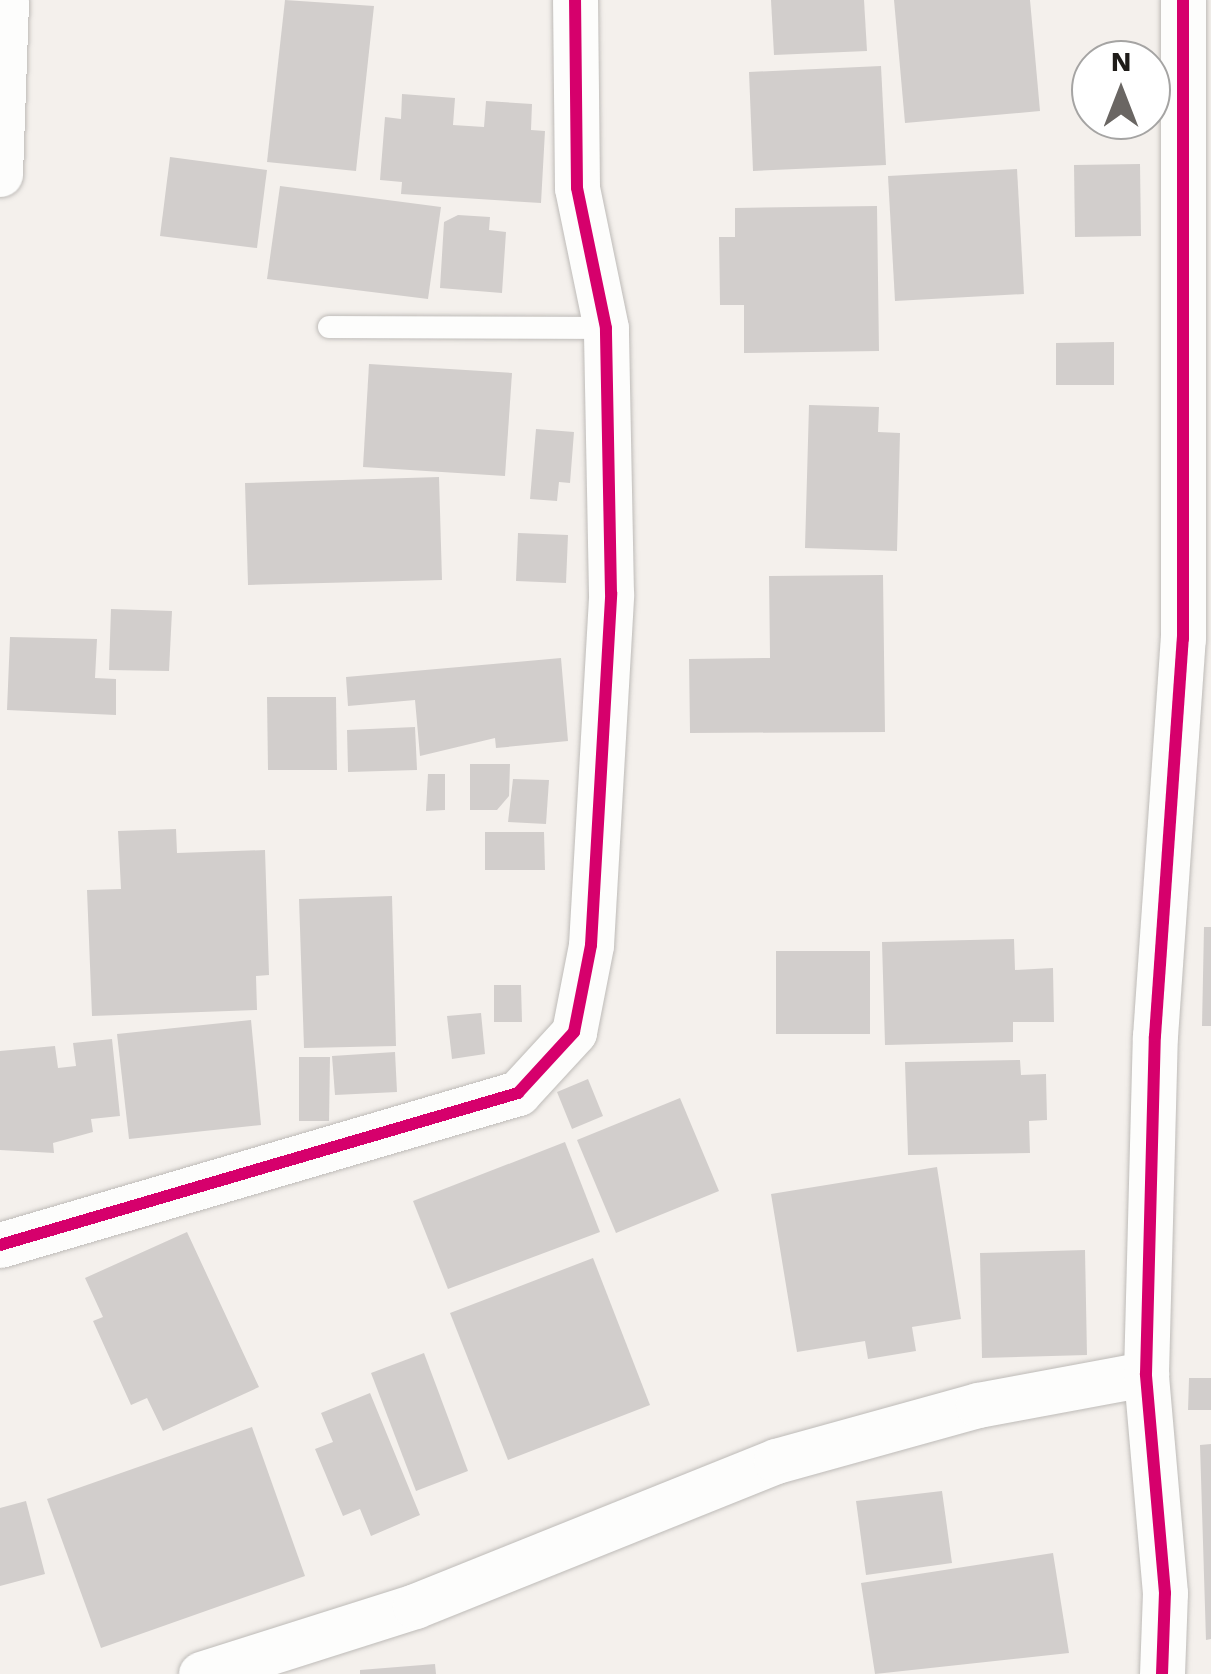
<!DOCTYPE html>
<style>
body{margin:0}
#map{position:relative;width:1211px;height:1674px;overflow:hidden;background:#f4f0ec;font-family:"Work Sans",sans-serif}
div>[style]{position:absolute}
[style*='--x']{left:calc(var(--x)*1px);top:calc(var(--y)*1px);width:calc(var(--w)*1px);rotate:calc(var(--a)*1deg)}
.building>*{inset:0;background:#d2cecc}
.roads{filter:drop-shadow(0 0 2px #bebbb8) drop-shadow(0 0 2px #bebbb8)}
.lane>*{height:22px;margin:-11px;padding:0 11px;transform-origin:11px;border-radius:11px;background:#fdfdfc}
.street>*{height:45px;margin:-22.5px;padding:0 22.5px;transform-origin:22.5px;border-radius:22.5px;background:#fdfdfc}
.cycleway>*{height:12px;margin:-6px;padding:0 6px;transform-origin:6px;border-radius:6px;background:#d6006c}
span{translate:-50% -50%;white-space:nowrap;text-align:center;line-height:1.15;-webkit-text-stroke:8px #fff;paint-order:stroke}
.north{position:absolute;left:1071px;top:40px;width:100px;height:100px;box-sizing:border-box;background:#fff;border:2px solid #a5a4a3;border-radius:50%;rotate:0deg;font-size:28px;font-weight:700;line-height:40px;text-align:center;color:#1f1c19}
.north::after{content:'';display:block;margin:auto;width:35px;height:45px;background:#6a6663;clip-path:polygon(50% 0,100% 100%,50% 72%,0 100%)}
</style>
<div id="map">
<div class="building">
<i style="clip-path:polygon(285px 0,374px 6px,356px 171px,267px 162px)"></i>
<i style="clip-path:polygon(771px 0,864px 0,867px 51px,774px 55px)"></i>
<i style="clip-path:polygon(894px 0,1030px 0,1040px 111px,905px 123px)"></i>
<i style="clip-path:polygon(881px 66px,886px 165px,753px 171px,749px 72px)"></i>
<i style="clip-path:polygon(402px 94px,455px 98px,453px 125px,484px 127px,486px 101px,532px 104px,531px 130px,545px 131px,541px 203px,401px 194px,402px 182px,380px 180px,385px 117px,401px 119px)"></i>
<i style="clip-path:polygon(170px 157px,267px 170px,257px 248px,160px 236px)"></i>
<i style="clip-path:polygon(1140px 164px,1141px 236px,1075px 237px,1074px 165px)"></i>
<i style="clip-path:polygon(1017px 169px,1024px 294px,895px 301px,888px 176px)"></i>
<i style="clip-path:polygon(280px 186px,441px 207px,428px 299px,267px 279px)"></i>
<i style="clip-path:polygon(877px 206px,879px 351px,744px 353px,744px 305px,720px 305px,719px 237px,735px 237px,735px 208px)"></i>
<i style="clip-path:polygon(458px 215px,490px 217px,489px 230px,506px 232px,502px 293px,440px 288px,444px 222px)"></i>
<i style="clip-path:polygon(1114px 342px,1114px 385px,1056px 385px,1056px 343px)"></i>
<i style="clip-path:polygon(369px 364px,512px 373px,505px 476px,363px 467px)"></i>
<i style="clip-path:polygon(809px 405px,879px 407px,878px 432px,900px 433px,897px 551px,805px 548px)"></i>
<i style="clip-path:polygon(536px 429px,574px 432px,570px 483px,559px 482px,557px 501px,530px 499px)"></i>
<i style="clip-path:polygon(439px 477px,442px 580px,248px 585px,245px 483px)"></i>
<i style="clip-path:polygon(518px 533px,568px 535px,566px 583px,516px 581px)"></i>
<i style="clip-path:polygon(883px 575px,885px 732px,690px 733px,689px 659px,770px 658px,769px 576px)"></i>
<i style="clip-path:polygon(111px 609px,172px 611px,169px 671px,109px 670px)"></i>
<i style="clip-path:polygon(10px 637px,97px 639px,95px 678px,116px 679px,116px 715px,7px 710px)"></i>
<i style="clip-path:polygon(561px 658px,568px 741px,496px 748px,495px 738px,420px 756px,415px 700px,348px 706px,346px 677px)"></i>
<i style="clip-path:polygon(267px 697px,336px 697px,337px 770px,268px 770px)"></i>
<i style="clip-path:polygon(415px 727px,417px 770px,348px 772px,347px 730px)"></i>
<i style="clip-path:polygon(470px 764px,510px 764px,509px 796px,497px 810px,470px 810px)"></i>
<i style="clip-path:polygon(428px 774px,445px 774px,445px 810px,426px 811px)"></i>
<i style="clip-path:polygon(513px 779px,549px 780px,546px 824px,508px 822px)"></i>
<i style="clip-path:polygon(176px 829px,177px 853px,265px 850px,269px 975px,256px 976px,257px 1010px,92px 1016px,87px 890px,121px 889px,118px 831px)"></i>
<i style="clip-path:polygon(485px 832px,544px 832px,545px 870px,485px 870px)"></i>
<i style="clip-path:polygon(392px 896px,396px 1046px,304px 1048px,299px 899px)"></i>
<i style="clip-path:polygon(1204px 927px,1211px 927px,1211px 1026px,1202px 1026px)"></i>
<i style="clip-path:polygon(1014px 939px,1015px 970px,1053px 968px,1054px 1022px,1013px 1022px,1013px 1042px,885px 1045px,882px 942px)"></i>
<i style="clip-path:polygon(776px 951px,870px 951px,870px 1034px,776px 1034px)"></i>
<i style="clip-path:polygon(494px 985px,521px 985px,522px 1022px,494px 1022px)"></i>
<i style="clip-path:polygon(481px 1013px,485px 1054px,452px 1059px,447px 1016px)"></i>
<i style="clip-path:polygon(251px 1020px,261px 1125px,129px 1139px,117px 1034px)"></i>
<i style="clip-path:polygon(112px 1039px,120px 1116px,91px 1119px,93px 1132px,53px 1143px,54px 1153px,0 1150px,0 1051px,55px 1046px,58px 1068px,76px 1066px,73px 1043px)"></i>
<i style="clip-path:polygon(395px 1052px,397px 1092px,335px 1095px,332px 1056px)"></i>
<i style="clip-path:polygon(299px 1057px,330px 1057px,329px 1121px,299px 1121px)"></i>
<i style="clip-path:polygon(1020px 1060px,1021px 1075px,1046px 1074px,1047px 1120px,1029px 1121px,1030px 1153px,908px 1155px,905px 1062px)"></i>
<i style="clip-path:polygon(588px 1079px,603px 1116px,572px 1129px,557px 1092px)"></i>
<i style="clip-path:polygon(680px 1098px,719px 1191px,616px 1233px,577px 1140px)"></i>
<i style="clip-path:polygon(565px 1142px,600px 1232px,448px 1289px,413px 1201px)"></i>
<i style="clip-path:polygon(937px 1167px,961px 1319px,912px 1327px,916px 1351px,868px 1359px,865px 1341px,797px 1352px,771px 1194px)"></i>
<i style="clip-path:polygon(187px 1232px,259px 1387px,163px 1431px,147px 1398px,131px 1405px,93px 1321px,103px 1317px,85px 1278px)"></i>
<i style="clip-path:polygon(1085px 1250px,1087px 1355px,982px 1358px,980px 1253px)"></i>
<i style="clip-path:polygon(593px 1258px,650px 1405px,508px 1460px,450px 1313px)"></i>
<i style="clip-path:polygon(424px 1353px,468px 1471px,416px 1491px,371px 1373px)"></i>
<i style="clip-path:polygon(1189px 1378px,1211px 1378px,1211px 1410px,1188px 1410px)"></i>
<i style="clip-path:polygon(370px 1393px,420px 1515px,371px 1536px,360px 1509px,343px 1516px,315px 1449px,333px 1442px,321px 1413px)"></i>
<i style="clip-path:polygon(252px 1427px,305px 1576px,101px 1648px,47px 1499px)"></i>
<i style="clip-path:polygon(1211px 1444px,1211px 1639px,1206px 1640px,1200px 1445px)"></i>
<i style="clip-path:polygon(942px 1491px,952px 1563px,866px 1575px,856px 1501px)"></i>
<i style="clip-path:polygon(26px 1501px,45px 1574px,0 1586px,0 1508px)"></i>
<i style="clip-path:polygon(1053px 1553px,1069px 1653px,875px 1674px,861px 1583px)"></i>
<i style="clip-path:polygon(435px 1664px,436px 1674px,360px 1674px,360px 1670px)"></i>
</div>
<div class="roads">
<div class="lane">
<i style="--x:329;--y:327;--w:277;--a:0.2"></i>
</div>
<div class="street">
<i style="--x:0;--y:174;--w:174;--a:-88"></i>
<i style="--x:0;--y:1245;--w:540;--a:-16.35"></i>
<i style="--x:518;--y:1093;--w:83;--a:-47.4"></i>
<i style="--x:574;--y:1032;--w:89;--a:-78.9"></i>
<i style="--x:591;--y:945;--w:352;--a:-86.7"></i>
<i style="--x:611;--y:594;--w:266;--a:-91.1"></i>
<i style="--x:606;--y:328;--w:143;--a:-101.7"></i>
<i style="--x:577;--y:188;--w:188;--a:-90.6"></i>
<i style="--x:201;--y:1674;--w:225;--a:-17.6"></i>
<i style="--x:415;--y:1606;--w:389;--a:-21.9"></i>
<i style="--x:776;--y:1461;--w:210;--a:-15.5"></i>
<i style="--x:978;--y:1405;--w:171;--a:-10.5"></i>
<i style="--x:1162;--y:1674;--w:81;--a:-87.9"></i>
<i style="--x:1165;--y:1593;--w:220;--a:-95"></i>
<i style="--x:1146;--y:1374;--w:338;--a:-88.5"></i>
<i style="--x:1155;--y:1036;--w:398;--a:-86"></i>
<i style="--x:1183;--y:639;--w:639;--a:-90"></i>
</div>
</div>
<div class="cycleway">
<i style="--x:0;--y:1245;--w:540;--a:-16.35"></i>
<i style="--x:518;--y:1093;--w:83;--a:-47.4"></i>
<i style="--x:574;--y:1032;--w:89;--a:-78.9"></i>
<i style="--x:591;--y:945;--w:352;--a:-86.7"></i>
<i style="--x:611;--y:594;--w:266;--a:-91.1"></i>
<i style="--x:606;--y:328;--w:143;--a:-101.7"></i>
<i style="--x:577;--y:188;--w:188;--a:-90.6"></i>
<i style="--x:1162;--y:1674;--w:81;--a:-87.9"></i>
<i style="--x:1165;--y:1593;--w:220;--a:-95"></i>
<i style="--x:1146;--y:1374;--w:338;--a:-88.5"></i>
<i style="--x:1155;--y:1036;--w:398;--a:-86"></i>
<i style="--x:1183;--y:639;--w:639;--a:-90"></i>
</div>
<div class="north">N</div>
</div>
